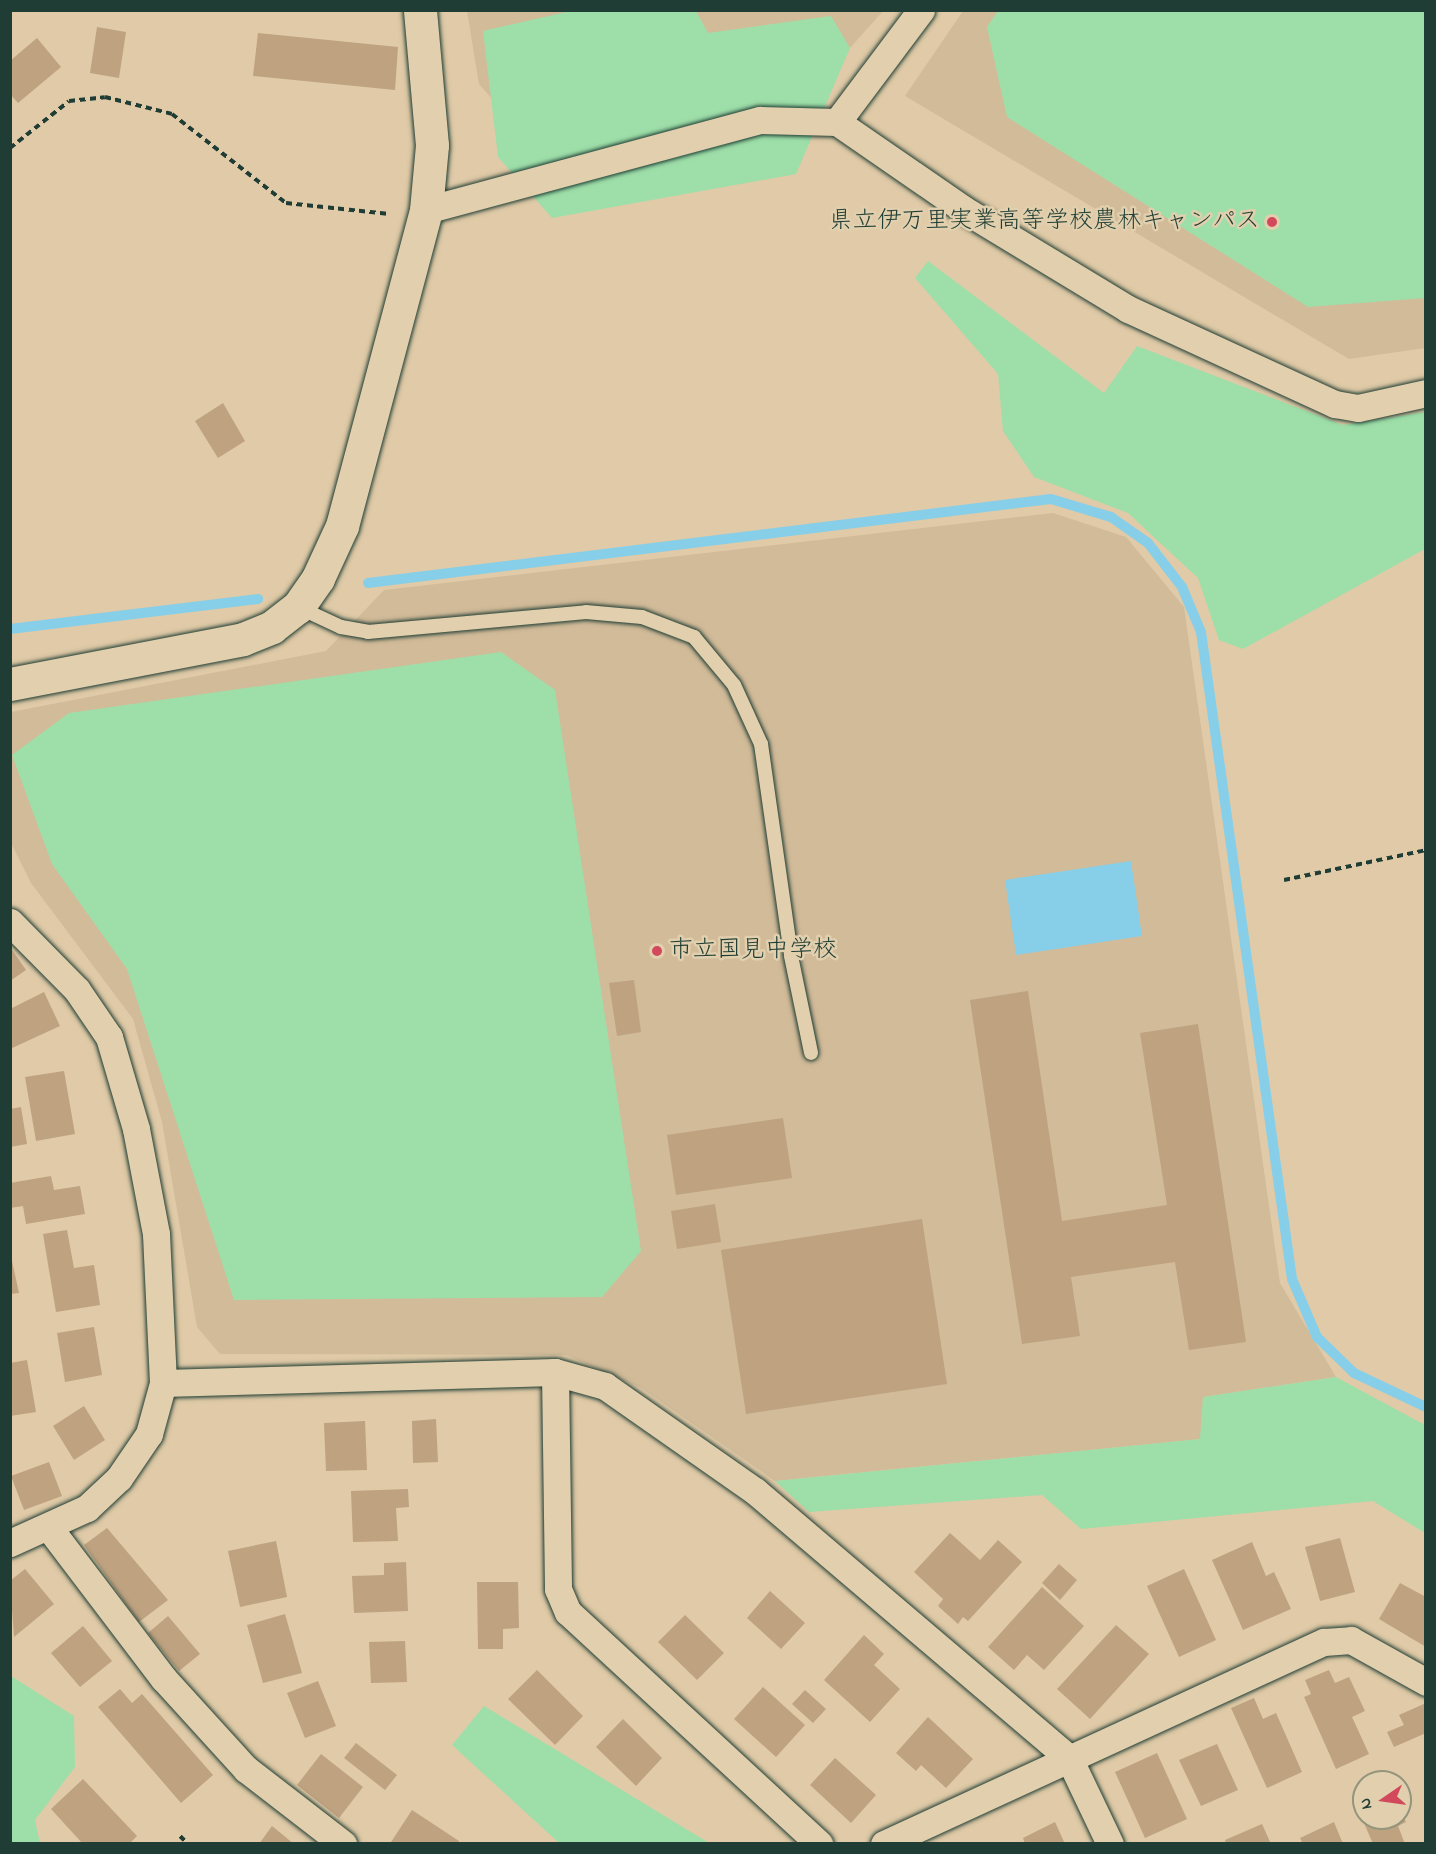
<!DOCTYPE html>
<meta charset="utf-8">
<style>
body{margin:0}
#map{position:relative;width:1436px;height:1854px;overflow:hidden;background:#e0caa7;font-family:"Indie Flower","Klee One",sans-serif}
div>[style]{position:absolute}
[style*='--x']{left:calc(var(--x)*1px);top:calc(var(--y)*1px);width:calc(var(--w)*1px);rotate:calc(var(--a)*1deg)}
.built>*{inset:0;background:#d2bb99}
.green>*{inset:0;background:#9edfa9}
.water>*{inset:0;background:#87cfe8}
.stream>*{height:10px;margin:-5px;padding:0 5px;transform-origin:5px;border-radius:5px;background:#87cfe8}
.building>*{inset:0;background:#bfa280}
.path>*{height:4px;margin-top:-2px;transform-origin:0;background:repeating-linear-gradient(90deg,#1f3d34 0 6px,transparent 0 10.5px)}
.roads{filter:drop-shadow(0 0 2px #1f3d34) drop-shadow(0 0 2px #1f3d34)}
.service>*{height:14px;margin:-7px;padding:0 7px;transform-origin:7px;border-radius:7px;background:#e1cfad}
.minor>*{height:27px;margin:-13.5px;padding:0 13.5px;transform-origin:13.5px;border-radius:13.5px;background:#e1cfad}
.tertiary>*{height:33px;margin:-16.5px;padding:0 16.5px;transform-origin:16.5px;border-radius:16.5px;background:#e1cfad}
.dots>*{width:16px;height:16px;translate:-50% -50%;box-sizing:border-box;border:3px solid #e1cfad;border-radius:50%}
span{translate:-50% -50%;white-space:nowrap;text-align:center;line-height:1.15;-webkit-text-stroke:5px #e1cfad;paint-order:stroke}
.poi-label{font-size:24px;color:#1f3d34}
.right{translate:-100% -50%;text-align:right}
.left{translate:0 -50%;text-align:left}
.frame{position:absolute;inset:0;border:12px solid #1f3d34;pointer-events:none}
.north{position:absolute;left:1352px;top:1770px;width:60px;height:60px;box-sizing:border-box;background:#e1cfad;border:2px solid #93957d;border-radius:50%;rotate:257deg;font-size:16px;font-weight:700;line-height:24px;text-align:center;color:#1f3d34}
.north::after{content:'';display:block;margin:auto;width:21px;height:27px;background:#d1495b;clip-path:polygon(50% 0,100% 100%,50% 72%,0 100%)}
</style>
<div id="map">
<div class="built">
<i style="clip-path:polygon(467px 11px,883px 11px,850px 48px,524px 135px,479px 84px)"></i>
<i style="clip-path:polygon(963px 11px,1425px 11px,1425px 348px,1349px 359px,905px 96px)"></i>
<i style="clip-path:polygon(1053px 513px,1126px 537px,1184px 607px,1280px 1283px,1336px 1377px,1204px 1397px,1201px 1439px,775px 1481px,641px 1388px,566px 1355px,220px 1354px,197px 1327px,162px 1122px,133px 1019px,31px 883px,11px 843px,11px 712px,326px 651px,384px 590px)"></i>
</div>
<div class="green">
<i style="clip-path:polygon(575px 10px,696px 11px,708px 33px,831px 16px,850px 48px,796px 174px,552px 218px,498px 157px,483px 31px)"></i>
<i style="clip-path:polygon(998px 11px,1425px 11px,1425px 298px,1308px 307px,1007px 117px,987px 27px)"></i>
<i style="clip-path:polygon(928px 261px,1104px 393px,1137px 346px,1343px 425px,1425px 412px,1425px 549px,1243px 649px,1219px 640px,1198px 578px,1128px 513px,1034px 477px,1003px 431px,998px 374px,915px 278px)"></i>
<i style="clip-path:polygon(501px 652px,555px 690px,641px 1251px,602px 1297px,234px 1300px,127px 969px,52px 864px,12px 755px,69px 713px)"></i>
<i style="clip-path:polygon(1336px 1377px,1425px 1425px,1425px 1533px,1373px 1501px,1081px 1529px,1042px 1495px,809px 1512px,775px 1481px,1200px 1439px,1203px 1397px)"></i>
<i style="clip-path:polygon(11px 1676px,74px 1716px,75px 1767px,35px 1820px,40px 1843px,11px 1843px)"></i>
<i style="clip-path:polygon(484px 1706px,709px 1843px,559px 1843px,452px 1745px)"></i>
</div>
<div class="water">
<i style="clip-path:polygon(1131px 861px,1142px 936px,1016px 955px,1005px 880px)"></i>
</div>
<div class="stream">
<i style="--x:368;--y:583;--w:688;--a:-7.01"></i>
<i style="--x:1051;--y:499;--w:63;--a:16.7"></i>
<i style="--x:1111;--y:517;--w:45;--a:35.1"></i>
<i style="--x:1148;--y:543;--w:56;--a:52.3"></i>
<i style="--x:1182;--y:587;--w:49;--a:67.1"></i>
<i style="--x:1201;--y:632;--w:653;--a:81.99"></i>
<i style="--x:1292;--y:1279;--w:63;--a:66.7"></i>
<i style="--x:1317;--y:1337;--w:52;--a:44.2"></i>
<i style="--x:1354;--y:1373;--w:80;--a:25.3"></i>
<i style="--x:10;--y:629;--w:250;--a:-6.9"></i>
</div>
<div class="building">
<i style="clip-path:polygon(97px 27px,126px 32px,119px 78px,90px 73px)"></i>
<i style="clip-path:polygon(258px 33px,398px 47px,395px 90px,253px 76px)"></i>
<i style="clip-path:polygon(37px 38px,61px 67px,18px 103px,10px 94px,10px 61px)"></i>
<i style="clip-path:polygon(223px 403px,245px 441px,218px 458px,195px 421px)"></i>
<i style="clip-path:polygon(10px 947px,26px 970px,10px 981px)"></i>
<i style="clip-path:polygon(634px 980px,641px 1032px,617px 1036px,609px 983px)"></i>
<i style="clip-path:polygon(1028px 991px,1062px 1221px,1167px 1205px,1140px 1033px,1198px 1024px,1246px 1342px,1189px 1350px,1175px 1262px,1071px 1277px,1080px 1336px,1022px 1344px,970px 1000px)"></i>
<i style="clip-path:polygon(44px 992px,60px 1026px,10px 1049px,10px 1009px)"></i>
<i style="clip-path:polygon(64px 1071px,75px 1134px,36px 1141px,25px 1077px)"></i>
<i style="clip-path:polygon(21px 1107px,27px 1144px,10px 1147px,10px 1109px)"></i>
<i style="clip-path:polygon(783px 1118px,792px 1178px,676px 1195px,667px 1135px)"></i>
<i style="clip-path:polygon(51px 1176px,54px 1190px,80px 1186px,85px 1214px,26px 1224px,23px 1206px,10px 1208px,10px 1183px)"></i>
<i style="clip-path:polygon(715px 1204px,721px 1242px,677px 1249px,671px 1211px)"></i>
<i style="clip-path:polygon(922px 1219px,947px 1384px,746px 1414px,721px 1250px)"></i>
<i style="clip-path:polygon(67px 1230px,74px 1268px,94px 1265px,100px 1305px,56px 1312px,43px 1234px)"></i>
<i style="clip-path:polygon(10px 1252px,19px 1293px,10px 1294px)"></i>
<i style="clip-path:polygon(94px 1327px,102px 1375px,65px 1382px,57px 1333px)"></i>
<i style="clip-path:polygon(27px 1360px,36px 1412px,10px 1416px,10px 1363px)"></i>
<i style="clip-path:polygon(84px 1406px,105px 1440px,74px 1460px,53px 1426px)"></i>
<i style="clip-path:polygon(436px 1419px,438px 1462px,413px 1463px,412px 1421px)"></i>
<i style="clip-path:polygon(365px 1421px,367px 1470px,326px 1471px,324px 1423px)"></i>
<i style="clip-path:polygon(49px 1462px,62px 1496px,24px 1510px,11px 1476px)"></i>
<i style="clip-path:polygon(408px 1489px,409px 1507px,396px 1508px,398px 1541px,353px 1542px,351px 1491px)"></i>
<i style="clip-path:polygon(107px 1528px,168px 1600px,139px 1622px,84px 1545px)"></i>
<i style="clip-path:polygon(950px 1533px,980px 1560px,998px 1540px,1022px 1562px,968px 1621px,963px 1617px,958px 1624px,938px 1606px,943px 1599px,914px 1572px)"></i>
<i style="clip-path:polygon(1340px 1538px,1355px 1592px,1320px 1601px,1305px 1547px)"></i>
<i style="clip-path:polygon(276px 1541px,287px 1597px,240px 1607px,228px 1551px)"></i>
<i style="clip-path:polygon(1252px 1542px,1266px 1576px,1274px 1572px,1291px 1609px,1243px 1630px,1212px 1560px)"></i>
<i style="clip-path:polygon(406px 1562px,408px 1611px,354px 1613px,352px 1576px,384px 1575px,384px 1563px)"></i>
<i style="clip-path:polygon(1059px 1564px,1077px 1580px,1060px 1600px,1042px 1583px)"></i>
<i style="clip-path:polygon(25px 1569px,54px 1604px,14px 1637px,10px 1581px)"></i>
<i style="clip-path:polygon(1184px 1569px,1216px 1640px,1179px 1657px,1147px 1586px)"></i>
<i style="clip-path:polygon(477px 1582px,518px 1582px,519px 1628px,503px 1629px,503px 1649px,478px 1649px)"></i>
<i style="clip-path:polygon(1400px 1583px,1426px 1597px,1426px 1647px,1379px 1619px)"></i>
<i style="clip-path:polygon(1042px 1587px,1084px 1626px,1044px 1670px,1027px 1655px,1014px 1670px,988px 1647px)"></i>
<i style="clip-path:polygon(770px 1591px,805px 1623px,781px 1649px,747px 1618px)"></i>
<i style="clip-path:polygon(285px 1614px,302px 1673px,263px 1683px,247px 1625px)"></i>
<i style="clip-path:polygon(685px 1615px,724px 1653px,697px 1680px,658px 1642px)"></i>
<i style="clip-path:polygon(168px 1616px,200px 1654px,179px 1671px,148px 1633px)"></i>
<i style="clip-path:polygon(1116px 1625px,1149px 1654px,1090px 1719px,1057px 1689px)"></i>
<i style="clip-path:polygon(83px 1626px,112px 1661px,80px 1687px,51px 1653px)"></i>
<i style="clip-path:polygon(864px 1635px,884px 1654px,874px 1665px,900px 1689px,870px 1722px,824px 1680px)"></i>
<i style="clip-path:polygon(405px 1641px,407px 1682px,371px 1683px,369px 1642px)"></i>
<i style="clip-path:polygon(537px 1670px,583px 1716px,555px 1745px,508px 1699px)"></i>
<i style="clip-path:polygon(1329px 1670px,1335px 1683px,1349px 1677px,1365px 1711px,1352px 1717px,1369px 1754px,1336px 1769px,1304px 1697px,1311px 1694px,1305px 1680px)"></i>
<i style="clip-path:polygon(318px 1681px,336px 1726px,305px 1738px,287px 1693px)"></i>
<i style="clip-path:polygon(763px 1687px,805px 1725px,776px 1757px,734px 1719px)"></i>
<i style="clip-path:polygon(120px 1689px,132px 1703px,142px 1694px,213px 1775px,181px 1803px,98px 1707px)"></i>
<i style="clip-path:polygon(805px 1690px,826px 1709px,813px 1723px,792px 1704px)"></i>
<i style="clip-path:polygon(1254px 1698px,1263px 1719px,1276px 1713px,1302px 1772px,1267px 1788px,1231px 1708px)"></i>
<i style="clip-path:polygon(1426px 1703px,1426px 1733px,1394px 1747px,1387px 1732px,1404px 1725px,1399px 1715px)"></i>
<i style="clip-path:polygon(928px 1717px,973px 1759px,946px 1788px,921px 1765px,916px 1771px,896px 1753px)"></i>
<i style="clip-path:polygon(623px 1719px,662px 1758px,636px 1786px,596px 1747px)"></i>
<i style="clip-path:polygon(356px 1743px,397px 1775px,385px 1790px,344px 1758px)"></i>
<i style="clip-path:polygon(1217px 1744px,1238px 1790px,1201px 1806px,1179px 1760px)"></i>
<i style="clip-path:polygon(1157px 1753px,1187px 1819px,1145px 1838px,1115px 1772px)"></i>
<i style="clip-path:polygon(321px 1754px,363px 1787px,339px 1818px,297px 1785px)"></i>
<i style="clip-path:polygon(835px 1758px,876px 1795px,851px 1823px,810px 1785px)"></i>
<i style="clip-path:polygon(83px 1779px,137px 1836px,129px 1844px,83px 1844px,51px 1809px)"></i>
<i style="clip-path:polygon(1364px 1792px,1364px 1818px,1400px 1818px,1400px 1809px,1406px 1822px,1398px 1826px,1405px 1844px,1373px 1844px,1353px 1797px)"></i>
<i style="clip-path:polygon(412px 1810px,459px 1841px,457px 1844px,391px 1842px)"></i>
<i style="clip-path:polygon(1055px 1822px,1065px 1844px,1025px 1844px,1023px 1838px)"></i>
<i style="clip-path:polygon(1334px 1822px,1343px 1844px,1303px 1844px,1300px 1838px)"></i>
<i style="clip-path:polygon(1262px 1824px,1271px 1844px,1226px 1844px,1225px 1840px)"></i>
<i style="clip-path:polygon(272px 1826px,294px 1844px,259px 1844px)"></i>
</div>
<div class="path">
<i style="--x:10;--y:148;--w:75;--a:-38.5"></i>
<i style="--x:69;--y:101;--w:36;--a:-6"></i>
<i style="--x:105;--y:97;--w:69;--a:14.2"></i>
<i style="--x:172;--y:114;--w:145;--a:38"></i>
<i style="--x:286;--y:203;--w:104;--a:6.1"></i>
<i style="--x:1284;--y:880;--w:145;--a:-11.9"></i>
<i style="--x:180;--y:1836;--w:11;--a:45"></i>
</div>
<div class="roads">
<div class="service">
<i style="--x:298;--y:607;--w:47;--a:24.9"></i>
<i style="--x:341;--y:627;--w:27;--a:10"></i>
<i style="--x:368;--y:632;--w:219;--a:-5.2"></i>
<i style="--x:586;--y:612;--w:56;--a:5.1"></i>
<i style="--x:642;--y:617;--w:56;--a:21"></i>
<i style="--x:694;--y:637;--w:62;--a:50.2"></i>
<i style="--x:734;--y:685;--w:65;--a:65.4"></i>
<i style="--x:761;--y:744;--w:214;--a:81.9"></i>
<i style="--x:791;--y:956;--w:99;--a:78.3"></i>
</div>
<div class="minor">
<i style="--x:837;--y:122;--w:140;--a:-53.1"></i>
<i style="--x:426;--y:210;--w:346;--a:-15.1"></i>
<i style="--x:760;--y:120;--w:77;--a:1.5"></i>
<i style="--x:837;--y:122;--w:153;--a:34.6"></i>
<i style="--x:963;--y:209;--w:193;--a:31.2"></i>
<i style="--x:1128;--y:309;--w:228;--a:24.7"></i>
<i style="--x:1335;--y:404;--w:23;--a:10"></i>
<i style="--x:1358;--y:408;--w:70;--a:-12.4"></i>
<i style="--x:10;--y:922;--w:95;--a:45.4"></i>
<i style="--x:77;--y:990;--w:57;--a:55.8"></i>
<i style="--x:109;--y:1037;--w:96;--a:73.6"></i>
<i style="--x:136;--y:1129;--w:107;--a:79.2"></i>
<i style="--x:156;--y:1234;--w:149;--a:87.3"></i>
<i style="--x:163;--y:1383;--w:53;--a:105.4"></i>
<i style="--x:149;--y:1434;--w:53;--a:124.3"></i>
<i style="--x:119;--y:1478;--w:44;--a:136.8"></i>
<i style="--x:87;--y:1508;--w:85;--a:155.6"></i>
<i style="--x:555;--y:1372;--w:217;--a:89.2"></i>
<i style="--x:558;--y:1589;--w:25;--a:67"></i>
<i style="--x:568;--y:1612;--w:342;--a:42.7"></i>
<i style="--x:163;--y:1383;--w:392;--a:-1.6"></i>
<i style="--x:555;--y:1372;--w:52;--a:15.6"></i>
<i style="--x:605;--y:1386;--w:183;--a:35"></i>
<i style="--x:755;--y:1491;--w:412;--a:40.4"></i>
<i style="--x:1069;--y:1758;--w:95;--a:64.5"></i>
<i style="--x:50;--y:1529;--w:188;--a:52.8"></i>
<i style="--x:164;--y:1679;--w:122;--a:47.7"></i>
<i style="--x:246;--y:1769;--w:123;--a:37.7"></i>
<i style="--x:884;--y:1844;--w:484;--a:-24.7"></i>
<i style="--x:1324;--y:1642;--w:27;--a:-4"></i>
<i style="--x:1351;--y:1640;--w:86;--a:29.2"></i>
</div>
<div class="tertiary">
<i style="--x:10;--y:684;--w:237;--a:-10.9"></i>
<i style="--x:243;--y:639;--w:31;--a:-22"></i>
<i style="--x:272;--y:627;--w:33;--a:-38"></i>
<i style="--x:298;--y:607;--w:35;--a:-55"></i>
<i style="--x:318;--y:578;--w:57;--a:-65.2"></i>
<i style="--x:342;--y:526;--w:327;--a:-75.1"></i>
<i style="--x:426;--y:210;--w:65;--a:-84.7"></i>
<i style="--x:432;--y:145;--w:136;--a:-95.1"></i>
</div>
</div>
<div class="dots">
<i style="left:1272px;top:222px;background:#d1495b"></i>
<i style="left:657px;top:951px;background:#d1495b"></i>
</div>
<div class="poi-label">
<span class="right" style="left:1260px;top:222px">県立伊万里実業高等学校農林キャンパス</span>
<span class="left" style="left:669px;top:951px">市立国見中学校</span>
</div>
<div class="frame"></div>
<div class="north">N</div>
</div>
